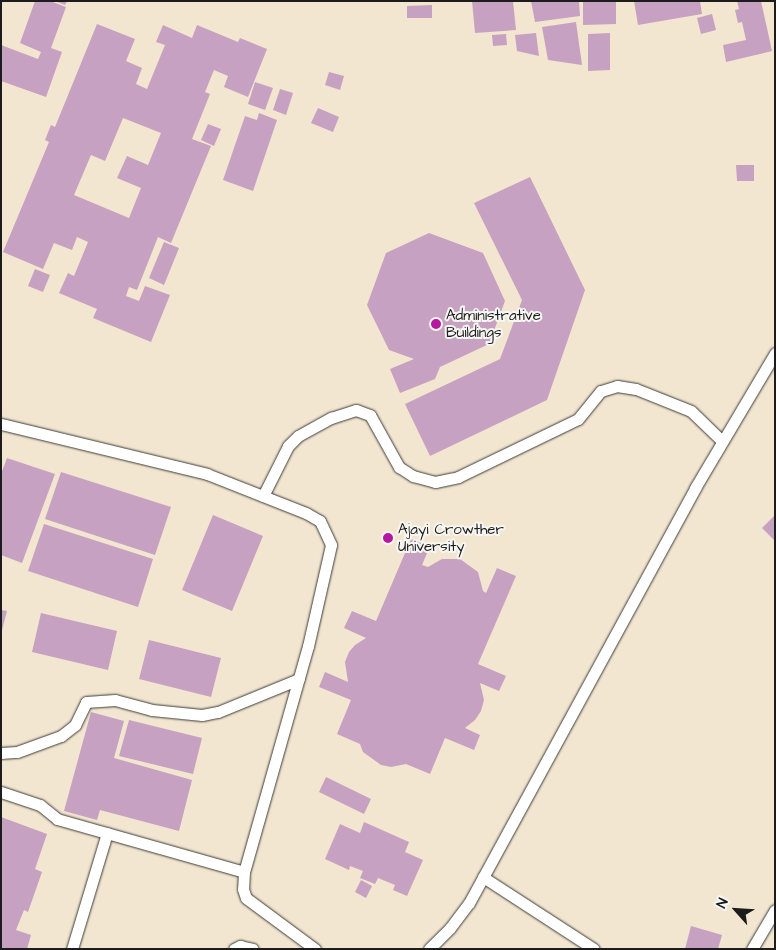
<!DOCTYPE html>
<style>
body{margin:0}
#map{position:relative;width:776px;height:950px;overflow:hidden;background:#f2e6d0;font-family:"Architects Daughter",sans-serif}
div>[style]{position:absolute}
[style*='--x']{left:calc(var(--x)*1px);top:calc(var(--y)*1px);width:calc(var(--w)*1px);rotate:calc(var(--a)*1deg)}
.building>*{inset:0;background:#c7a1c1}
.roads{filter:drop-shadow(0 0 1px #3c3a37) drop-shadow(0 0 1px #3c3a37)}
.service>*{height:11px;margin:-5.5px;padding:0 5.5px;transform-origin:5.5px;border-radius:5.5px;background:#fff}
.dots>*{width:14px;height:14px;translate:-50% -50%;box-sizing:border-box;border:2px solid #f6f6f2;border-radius:50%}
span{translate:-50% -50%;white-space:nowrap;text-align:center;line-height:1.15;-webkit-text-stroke:4px #f6f6f2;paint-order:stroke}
.poi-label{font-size:15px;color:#1c1c1c}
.left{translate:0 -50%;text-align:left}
.frame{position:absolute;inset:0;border:2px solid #1c1c1c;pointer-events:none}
.north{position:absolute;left:711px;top:885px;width:50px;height:50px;-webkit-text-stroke:4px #f6f6f2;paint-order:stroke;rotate:296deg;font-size:14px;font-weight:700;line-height:20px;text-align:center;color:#1c1c1c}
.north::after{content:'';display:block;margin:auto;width:18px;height:22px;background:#1c1c1c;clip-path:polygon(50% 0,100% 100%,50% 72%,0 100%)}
</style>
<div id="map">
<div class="building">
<i style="clip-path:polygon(35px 1px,50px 1px,66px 7px,51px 48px,62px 52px,46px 97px,1px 81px,1px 45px,38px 59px,41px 52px,20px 43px)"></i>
<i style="clip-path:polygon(55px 1px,67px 1px,65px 5px)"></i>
<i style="clip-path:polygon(472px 1px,513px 1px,516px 30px,475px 33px)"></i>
<i style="clip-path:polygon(531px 1px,579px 1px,580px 16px,535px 22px)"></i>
<i style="clip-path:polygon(583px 1px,616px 1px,616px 24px,583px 25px)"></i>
<i style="clip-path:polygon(634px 1px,700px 1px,702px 14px,638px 25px)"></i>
<i style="clip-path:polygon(737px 1px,761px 1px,772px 51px,726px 62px,723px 45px,746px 40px,742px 22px,738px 23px,735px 10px,739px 9px)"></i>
<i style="clip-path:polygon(432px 5px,432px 18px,407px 18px,407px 6px)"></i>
<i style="clip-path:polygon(712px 14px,716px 30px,701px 34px,697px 18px)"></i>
<i style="clip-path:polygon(576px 22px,582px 65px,548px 60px,542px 27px)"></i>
<i style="clip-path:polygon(evenodd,97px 24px,135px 39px,126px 61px,142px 68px,136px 84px,147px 89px,165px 45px,156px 42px,163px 25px,192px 38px,197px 25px,238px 42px,240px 38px,267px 49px,248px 97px,224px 87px,228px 76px,214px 70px,205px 92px,210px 94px,192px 139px,211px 146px,171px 243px,158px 237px,137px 290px,129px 287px,126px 296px,139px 301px,145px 286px,170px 295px,151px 342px,93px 318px,97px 309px,59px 293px,68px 273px,74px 276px,88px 242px,77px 237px,72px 250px,54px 243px,43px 269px,3px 252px,49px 142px,45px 140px,51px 125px,55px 127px,97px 24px,123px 118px,161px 133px,148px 165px,127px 156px,117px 178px,141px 188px,129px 218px,74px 195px,91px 155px,105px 161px,123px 118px)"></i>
<i style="clip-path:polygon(536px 33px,539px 56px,517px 51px,515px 35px)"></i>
<i style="clip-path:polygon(610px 33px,610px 70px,588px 71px,588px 34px)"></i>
<i style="clip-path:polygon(506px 34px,507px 45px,493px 46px,492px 35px)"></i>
<i style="clip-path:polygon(329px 72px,344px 76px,340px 90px,325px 85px)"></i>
<i style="clip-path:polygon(255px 82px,273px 88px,265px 110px,248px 104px)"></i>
<i style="clip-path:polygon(280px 89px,293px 93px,286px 115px,273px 110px)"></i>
<i style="clip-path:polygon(318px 108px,339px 117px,333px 132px,311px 123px)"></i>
<i style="clip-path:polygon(259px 113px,277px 120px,253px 191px,223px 180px,245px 116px,257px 120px)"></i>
<i style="clip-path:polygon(208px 124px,221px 129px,214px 146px,201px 140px)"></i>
<i style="clip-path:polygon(736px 165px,754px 165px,754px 181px,737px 181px)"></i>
<i style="clip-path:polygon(530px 177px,585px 290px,547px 400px,430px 456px,405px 404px,500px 359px,522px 300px,474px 203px)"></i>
<i style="clip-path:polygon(429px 233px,483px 253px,505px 301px,489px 344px,440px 367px,435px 379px,400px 393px,390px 369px,414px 359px,389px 350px,367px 305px,386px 253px)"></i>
<i style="clip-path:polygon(164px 242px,179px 248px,164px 285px,149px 278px)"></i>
<i style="clip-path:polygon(35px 269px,50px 275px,43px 292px,28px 286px)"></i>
<i style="clip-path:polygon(7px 458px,55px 474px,22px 563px,1px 555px,1px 474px)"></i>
<i style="clip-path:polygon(61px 472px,171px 507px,155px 555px,45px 519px)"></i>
<i style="clip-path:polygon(213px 515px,263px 536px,232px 611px,182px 590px)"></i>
<i style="clip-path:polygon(775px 515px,775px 541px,762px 528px)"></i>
<i style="clip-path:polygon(44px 524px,153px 559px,138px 607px,28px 571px)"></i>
<i style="clip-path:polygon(411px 539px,430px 546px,422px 565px,428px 567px,442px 559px,460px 559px,478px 572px,483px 591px,486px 593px,497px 568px,516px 576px,478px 664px,506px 676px,499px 691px,480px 683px,484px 700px,481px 711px,475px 720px,465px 728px,480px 735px,474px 750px,445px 738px,430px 774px,406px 764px,391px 767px,381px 765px,363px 752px,360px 744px,337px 734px,351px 700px,319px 687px,325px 672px,348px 682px,345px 662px,349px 652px,355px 645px,366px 638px,344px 628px,352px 611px,376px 621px)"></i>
<i style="clip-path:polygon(1px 610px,7px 611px,2px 630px,1px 630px)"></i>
<i style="clip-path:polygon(41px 613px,117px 631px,108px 670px,32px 652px)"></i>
<i style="clip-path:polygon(149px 640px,221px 658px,211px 697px,139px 679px)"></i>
<i style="clip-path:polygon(91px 712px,124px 721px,114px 758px,192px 780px,179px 831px,100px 810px,97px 820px,64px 811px)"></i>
<i style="clip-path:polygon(129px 720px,202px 738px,193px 774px,119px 756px)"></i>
<i style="clip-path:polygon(326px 777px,371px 799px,364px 814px,319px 792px)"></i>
<i style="clip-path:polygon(1px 817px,47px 834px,35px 869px,42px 872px,28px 912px,24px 910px,16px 930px,31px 935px,27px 949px,1px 949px)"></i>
<i style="clip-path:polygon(364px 822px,409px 842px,405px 852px,423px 860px,407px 896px,393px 890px,395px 885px,378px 878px,375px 884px,360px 878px,363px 871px,350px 866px,349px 870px,325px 859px,340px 824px,360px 833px)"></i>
<i style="clip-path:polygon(361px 880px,372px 886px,366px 898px,355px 892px)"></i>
<i style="clip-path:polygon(691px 926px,722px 935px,718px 949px,685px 949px)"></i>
</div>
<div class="roads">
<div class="service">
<i style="--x:1;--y:424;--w:212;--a:13.6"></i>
<i style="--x:207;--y:474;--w:106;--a:21.5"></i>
<i style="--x:306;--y:513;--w:16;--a:30"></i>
<i style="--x:320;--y:521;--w:26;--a:65"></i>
<i style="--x:331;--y:545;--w:104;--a:102.8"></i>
<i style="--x:308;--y:646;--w:235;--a:105.8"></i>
<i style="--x:244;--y:872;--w:17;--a:93"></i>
<i style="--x:243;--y:889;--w:9;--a:72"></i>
<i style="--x:246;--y:898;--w:86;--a:36.5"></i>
<i style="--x:263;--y:496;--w:56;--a:-63.4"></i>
<i style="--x:288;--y:446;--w:14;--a:-45"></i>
<i style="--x:298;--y:436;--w:38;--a:-29"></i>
<i style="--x:331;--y:418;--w:26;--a:-18"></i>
<i style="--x:356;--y:410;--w:15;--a:20"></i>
<i style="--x:370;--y:415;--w:60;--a:60.9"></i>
<i style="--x:399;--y:467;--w:17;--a:33"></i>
<i style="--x:413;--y:476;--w:23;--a:15"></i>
<i style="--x:435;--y:482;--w:24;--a:-12"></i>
<i style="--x:458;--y:477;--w:133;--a:-25.8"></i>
<i style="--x:578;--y:419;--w:36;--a:-51"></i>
<i style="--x:601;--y:391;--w:17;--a:-17"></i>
<i style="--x:617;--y:386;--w:19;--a:9"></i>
<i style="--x:636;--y:389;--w:59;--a:21.8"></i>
<i style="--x:691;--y:411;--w:43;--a:44.1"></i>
<i style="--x:1;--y:753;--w:16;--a:-4"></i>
<i style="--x:17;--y:752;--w:47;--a:-20"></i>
<i style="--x:61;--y:736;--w:18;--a:-38"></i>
<i style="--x:75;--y:725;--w:25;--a:-64"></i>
<i style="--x:86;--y:702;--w:29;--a:-4"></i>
<i style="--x:115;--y:700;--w:38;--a:15"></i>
<i style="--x:152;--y:710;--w:50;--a:5.7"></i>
<i style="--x:202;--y:715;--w:16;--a:-11"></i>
<i style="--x:218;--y:712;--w:87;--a:-22.2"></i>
<i style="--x:1;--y:792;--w:41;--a:18.4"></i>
<i style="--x:40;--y:805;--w:22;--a:39"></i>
<i style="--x:57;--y:819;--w:194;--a:15.8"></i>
<i style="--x:483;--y:877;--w:132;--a:33"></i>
<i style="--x:72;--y:949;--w:121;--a:-73.2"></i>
<i style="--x:234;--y:949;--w:7;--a:-27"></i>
<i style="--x:240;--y:946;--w:13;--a:13"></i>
<i style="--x:429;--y:949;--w:30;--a:-45"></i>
<i style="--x:450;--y:928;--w:31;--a:-53"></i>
<i style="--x:469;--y:903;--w:473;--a:-61.4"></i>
<i style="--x:695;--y:488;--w:157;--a:-59.3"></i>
<i style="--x:752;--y:949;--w:45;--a:-59.5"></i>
</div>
</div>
<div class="dots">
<i style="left:436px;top:324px;background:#b5179e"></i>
<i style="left:388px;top:538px;background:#b5179e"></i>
</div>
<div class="poi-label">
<span class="left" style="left:446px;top:324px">Administrative<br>Buildings</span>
<span class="left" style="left:398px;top:538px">Ajayi Crowther<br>University</span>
</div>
<div class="frame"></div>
<div class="north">N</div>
</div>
